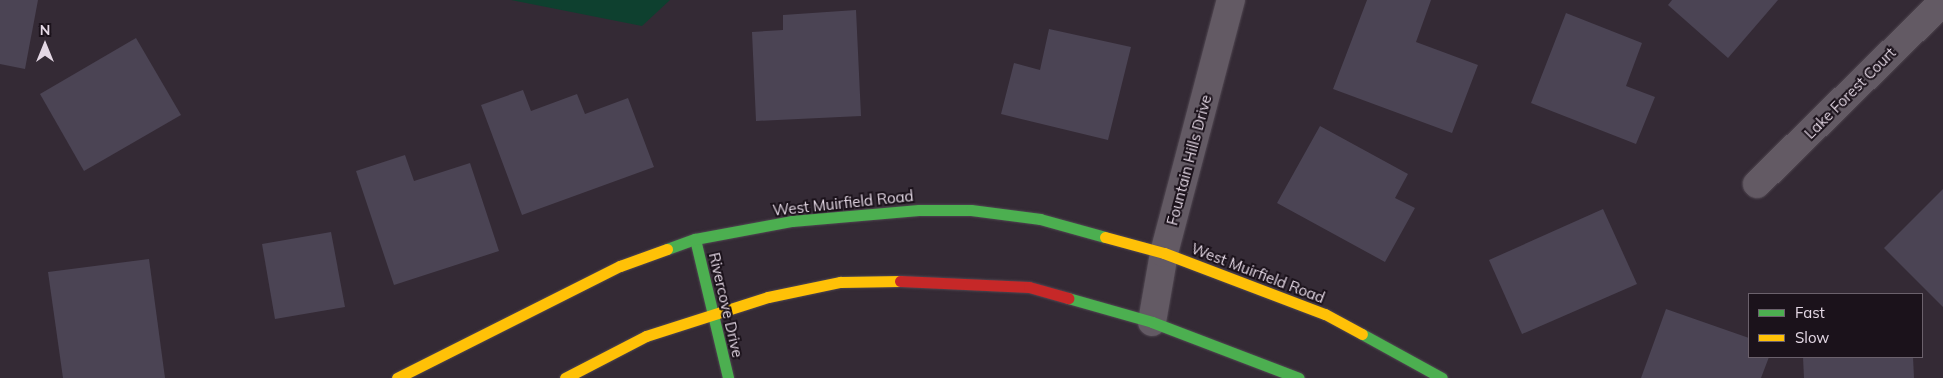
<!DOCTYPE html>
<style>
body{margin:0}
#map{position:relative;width:1943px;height:378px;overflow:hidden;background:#342a35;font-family:Mulish,sans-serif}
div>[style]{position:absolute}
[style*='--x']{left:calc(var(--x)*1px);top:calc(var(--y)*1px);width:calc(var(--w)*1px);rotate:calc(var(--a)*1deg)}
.green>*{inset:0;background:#0e402f}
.building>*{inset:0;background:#4b4454}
.roads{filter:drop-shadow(0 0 1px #504751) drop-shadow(0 0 1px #504751)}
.street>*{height:28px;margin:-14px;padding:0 14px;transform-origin:14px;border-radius:14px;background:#635a64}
.fast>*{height:11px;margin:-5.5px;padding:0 5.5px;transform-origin:5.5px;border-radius:5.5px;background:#4caf50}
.slow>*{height:11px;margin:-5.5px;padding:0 5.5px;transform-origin:5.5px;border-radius:5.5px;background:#ffc107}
.jam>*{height:11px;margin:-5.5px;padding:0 5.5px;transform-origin:5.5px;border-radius:5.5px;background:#c62828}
span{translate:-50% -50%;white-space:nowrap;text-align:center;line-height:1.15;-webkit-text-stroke:4px #1b121b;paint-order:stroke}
.street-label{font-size:15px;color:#e4d8e5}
.legend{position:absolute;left:1748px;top:293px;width:175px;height:65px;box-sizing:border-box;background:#1b121b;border:1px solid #6b616c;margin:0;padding:6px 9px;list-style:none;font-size:15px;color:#e4d8e5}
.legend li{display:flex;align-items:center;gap:10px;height:25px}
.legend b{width:25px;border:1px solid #6b616c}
.north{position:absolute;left:20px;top:20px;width:50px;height:50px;-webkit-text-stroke:4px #1b121b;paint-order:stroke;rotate:0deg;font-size:14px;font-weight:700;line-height:20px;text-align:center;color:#e4d8e5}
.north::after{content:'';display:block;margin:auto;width:18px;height:22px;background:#e4d8e5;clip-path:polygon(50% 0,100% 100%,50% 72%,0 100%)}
</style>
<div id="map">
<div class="green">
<i style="clip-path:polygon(511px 0,670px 0,642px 26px)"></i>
</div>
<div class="building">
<i style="clip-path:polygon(0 0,38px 0,25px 69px,0 64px)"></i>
<i style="clip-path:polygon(1367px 0,1431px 0,1416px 42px,1478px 65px,1452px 133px,1333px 89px)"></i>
<i style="clip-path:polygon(1672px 0,1778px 0,1728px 58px,1668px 5px)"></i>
<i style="clip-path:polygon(856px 10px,861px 116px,756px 121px,752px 32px,783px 30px,783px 15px)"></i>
<i style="clip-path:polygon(1566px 13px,1642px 43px,1626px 86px,1655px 97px,1636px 144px,1531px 103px)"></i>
<i style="clip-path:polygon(1049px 29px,1131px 47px,1108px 140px,1001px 114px,1014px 63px,1040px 70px)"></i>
<i style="clip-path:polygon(136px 38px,181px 115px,84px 171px,40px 94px)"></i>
<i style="clip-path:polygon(523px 90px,531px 111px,577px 94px,585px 114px,628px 98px,654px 167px,522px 215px,481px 105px)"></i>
<i style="clip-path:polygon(1320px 126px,1408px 174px,1395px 198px,1415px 208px,1385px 262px,1277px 203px)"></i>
<i style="clip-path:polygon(405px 155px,414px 181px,470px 163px,499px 251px,394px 285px,356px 171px)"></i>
<i style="clip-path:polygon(1943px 189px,1943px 307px,1884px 248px)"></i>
<i style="clip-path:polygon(1603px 209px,1637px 284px,1522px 334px,1489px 260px)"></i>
<i style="clip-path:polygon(331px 232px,345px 307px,275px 319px,262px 244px)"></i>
<i style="clip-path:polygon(149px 259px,165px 378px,63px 378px,48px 272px)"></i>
<i style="clip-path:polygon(1666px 309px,1749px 338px,1749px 357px,1769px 357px,1761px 378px,1641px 378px)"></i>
<i style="clip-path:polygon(1803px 357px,1913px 357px,1914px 378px,1804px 378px)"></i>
</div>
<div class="roads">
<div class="street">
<i style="--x:1757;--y:184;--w:260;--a:-44.4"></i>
<i style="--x:1152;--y:322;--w:70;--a:-80.1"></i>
<i style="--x:1164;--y:253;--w:262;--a:-75.2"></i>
</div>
<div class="fast">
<i style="--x:695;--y:239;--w:143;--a:76.6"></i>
<i style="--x:667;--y:249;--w:30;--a:-20"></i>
<i style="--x:695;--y:239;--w:99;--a:-10.5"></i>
<i style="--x:792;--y:221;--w:127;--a:-5"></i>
<i style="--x:919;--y:210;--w:52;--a:0"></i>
<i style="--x:971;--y:210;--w:70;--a:7.4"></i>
<i style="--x:1040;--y:219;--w:67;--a:15.5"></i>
<i style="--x:1068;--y:298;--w:87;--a:15.9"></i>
<i style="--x:1152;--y:322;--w:157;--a:20.9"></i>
<i style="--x:1362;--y:334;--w:91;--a:28.8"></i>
</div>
<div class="slow">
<i style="--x:1105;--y:237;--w:61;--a:15.2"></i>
<i style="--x:1164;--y:253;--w:172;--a:20.8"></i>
<i style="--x:1325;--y:314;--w:42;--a:28.4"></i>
<i style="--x:397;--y:378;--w:250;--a:-26.7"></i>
<i style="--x:620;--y:266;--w:50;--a:-19.9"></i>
<i style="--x:565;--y:378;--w:91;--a:-27.4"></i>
<i style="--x:646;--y:336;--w:128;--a:-17.7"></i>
<i style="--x:768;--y:297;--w:74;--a:-11.8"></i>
<i style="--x:840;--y:282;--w:60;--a:-1"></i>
</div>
<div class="jam">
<i style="--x:900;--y:281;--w:129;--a:2.7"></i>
<i style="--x:1029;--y:287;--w:41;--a:15.8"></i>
</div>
</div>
<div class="street-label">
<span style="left:1850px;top:93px;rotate:-45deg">Lake Forest Court</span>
<span style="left:1189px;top:160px;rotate:-75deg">Fountain Hills Drive</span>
<span style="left:843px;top:203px;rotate:-6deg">West Muirfield Road</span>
<span style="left:1258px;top:273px;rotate:21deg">West Muirfield Road</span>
<span style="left:726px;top:305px;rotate:77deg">Rivercove Drive</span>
</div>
<ul class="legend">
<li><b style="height:6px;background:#4caf50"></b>Fast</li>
<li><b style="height:6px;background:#ffc107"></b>Slow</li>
</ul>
<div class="north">N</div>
</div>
